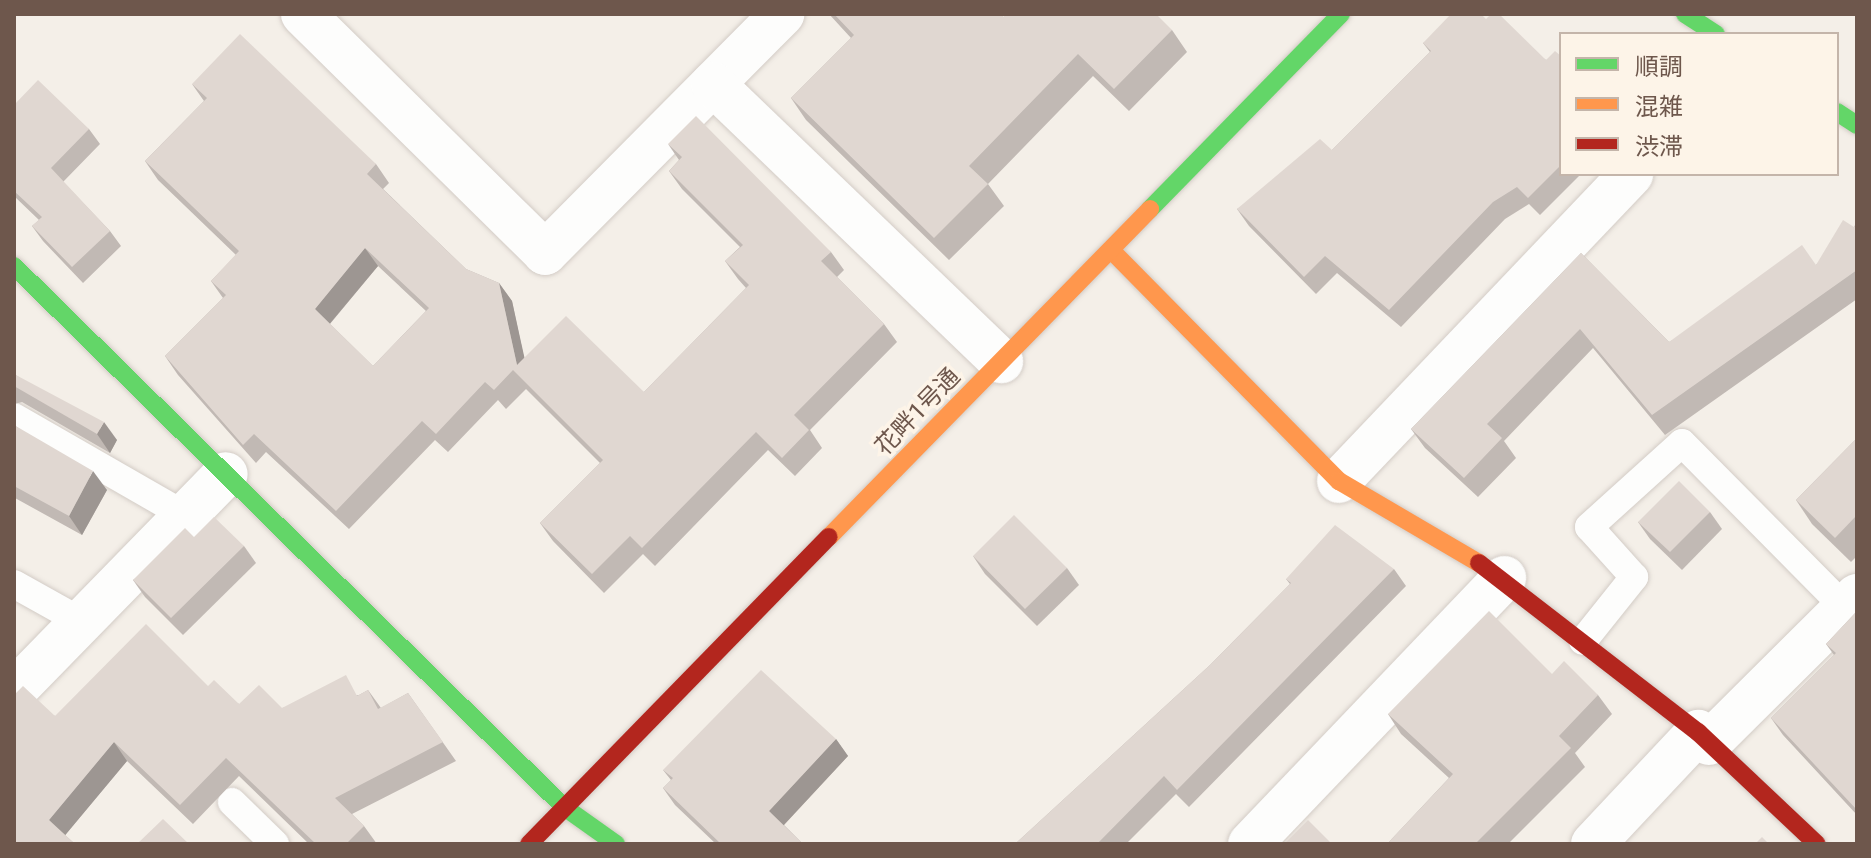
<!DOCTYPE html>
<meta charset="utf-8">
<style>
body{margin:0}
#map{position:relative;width:1871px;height:858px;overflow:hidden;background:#f4efe8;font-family:Roboto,"Noto Sans JP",sans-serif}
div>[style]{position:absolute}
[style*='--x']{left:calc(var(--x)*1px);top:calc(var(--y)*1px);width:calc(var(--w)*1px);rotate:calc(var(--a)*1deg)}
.roads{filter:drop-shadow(0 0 2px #d3ccc6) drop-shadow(0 0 2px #d3ccc6)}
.lane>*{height:28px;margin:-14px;padding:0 14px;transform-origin:14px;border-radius:14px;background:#fdfdfc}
.street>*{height:44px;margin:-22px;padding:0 22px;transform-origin:22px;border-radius:22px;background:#fdfdfc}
.fast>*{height:18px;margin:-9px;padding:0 9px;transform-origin:9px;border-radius:9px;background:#63d668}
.slow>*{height:18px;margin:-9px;padding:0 9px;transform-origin:9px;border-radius:9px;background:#ff974d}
.jam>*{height:18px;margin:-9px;padding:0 9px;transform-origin:9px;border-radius:9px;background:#b3261e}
.wall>*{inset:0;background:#c1b9b4}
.shaded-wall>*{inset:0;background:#9d9692}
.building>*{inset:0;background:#e0d7d1}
span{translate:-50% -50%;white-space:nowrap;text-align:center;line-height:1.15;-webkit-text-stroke:7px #fdf4e8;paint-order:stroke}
.street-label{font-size:24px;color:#6e574c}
.frame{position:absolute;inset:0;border:16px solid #6e574c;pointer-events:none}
.legend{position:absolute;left:1559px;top:32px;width:280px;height:144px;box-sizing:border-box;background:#fdf4e8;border:2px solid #c4b5aa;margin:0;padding:10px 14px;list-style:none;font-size:24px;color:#6e574c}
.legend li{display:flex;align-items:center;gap:16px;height:40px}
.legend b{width:40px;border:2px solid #c4b5aa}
</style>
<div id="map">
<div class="roads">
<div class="lane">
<i style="--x:14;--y:417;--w:198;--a:29.9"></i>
<i style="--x:14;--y:584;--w:78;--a:29.2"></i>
<i style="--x:1583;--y:641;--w:82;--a:-51.4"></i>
<i style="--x:1634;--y:577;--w:67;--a:-132"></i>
<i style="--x:1589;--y:527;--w:125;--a:-42.1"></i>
<i style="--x:1682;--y:443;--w:232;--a:45.3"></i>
<i style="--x:232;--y:802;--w:60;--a:44.3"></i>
</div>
<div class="street">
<i style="--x:303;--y:14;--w:340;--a:44.6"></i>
<i style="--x:545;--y:253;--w:337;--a:-45.2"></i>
<i style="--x:713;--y:84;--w:400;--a:43.9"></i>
<i style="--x:1339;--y:481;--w:424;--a:-46.4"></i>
<i style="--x:14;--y:691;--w:303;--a:-45.7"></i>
<i style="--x:1709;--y:743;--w:209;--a:-44.8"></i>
<i style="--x:1250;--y:844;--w:368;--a:-46.3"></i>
<i style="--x:1593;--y:844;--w:154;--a:-46.8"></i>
</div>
<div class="fast">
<i style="--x:1685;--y:14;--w:37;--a:33"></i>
<i style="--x:1837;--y:112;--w:24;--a:33"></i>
<i style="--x:1150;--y:209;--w:273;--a:-45.6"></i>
<i style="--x:14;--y:266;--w:771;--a:44.53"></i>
<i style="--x:564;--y:807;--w:64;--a:35.4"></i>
</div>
<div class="slow">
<i style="--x:1111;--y:250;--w:325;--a:45.4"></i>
<i style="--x:1339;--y:481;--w:162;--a:30.4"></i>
<i style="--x:829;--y:537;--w:459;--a:-45.6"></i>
</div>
<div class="jam">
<i style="--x:1479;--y:563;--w:277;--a:37.7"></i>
<i style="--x:1698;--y:732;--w:163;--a:43.3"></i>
<i style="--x:529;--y:844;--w:429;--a:-45.7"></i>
</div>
</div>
<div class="wall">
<i style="clip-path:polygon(829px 14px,1000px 14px,1003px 17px,1172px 30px,1187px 52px,1129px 111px,1093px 76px,988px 184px,1004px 206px,949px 260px,806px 120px,791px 98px,851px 38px)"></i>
<i style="clip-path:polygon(1486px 19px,1546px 60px,1561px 56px,1561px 174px,1581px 174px,1540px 215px,1529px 204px,1505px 219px,1401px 327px,1337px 273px,1316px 294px,1249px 226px,1237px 209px,1332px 150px,1430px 52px,1423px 43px)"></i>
<i style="clip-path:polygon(evenodd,192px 84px,376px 164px,389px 183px,383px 189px,466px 269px,499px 283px,512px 301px,524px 358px,644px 392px,746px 288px,738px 279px,725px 261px,740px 247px,682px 189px,669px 171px,679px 160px,668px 144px,831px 252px,844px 270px,837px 277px,884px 324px,897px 342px,810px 430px,822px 448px,795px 476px,768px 450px,655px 566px,643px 554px,604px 593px,553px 541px,540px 523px,600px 463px,526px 389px,506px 409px,498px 400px,448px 452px,435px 440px,349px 529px,266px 452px,256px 463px,178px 375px,165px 356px,223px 298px,211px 281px,236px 255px,158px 180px,145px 161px,204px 101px,192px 84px,378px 266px,426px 311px,373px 366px,330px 324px,378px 266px)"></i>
<i style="clip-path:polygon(14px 105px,89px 129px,100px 144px,63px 182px,110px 231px,121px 246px,83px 283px,43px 241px,32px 226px,39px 220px,14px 196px)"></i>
<i style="clip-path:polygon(1857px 222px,1857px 299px,1665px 435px,1593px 348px,1504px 441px,1516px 458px,1478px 497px,1425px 448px,1411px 429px,1581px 253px,1669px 342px,1816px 265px,1854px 227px)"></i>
<i style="clip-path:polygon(14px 374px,117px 440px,110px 453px,22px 402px,14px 404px)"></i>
<i style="clip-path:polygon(14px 425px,107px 490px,82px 535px,15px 498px,14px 500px)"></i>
<i style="clip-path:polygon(1857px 438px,1857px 556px,1851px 562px,1812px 524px,1796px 500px)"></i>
<i style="clip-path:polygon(1710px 512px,1722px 529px,1682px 570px,1650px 539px,1638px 522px)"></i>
<i style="clip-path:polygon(194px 537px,244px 546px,256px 563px,183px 635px,145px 597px,133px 580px)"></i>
<i style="clip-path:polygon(973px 556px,1067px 568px,1079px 585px,1037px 626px,985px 574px)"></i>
<i style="clip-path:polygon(1394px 569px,1406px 586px,1189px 807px,1176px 794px,1126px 844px,1015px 844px,1210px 665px,1290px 584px,1286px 579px)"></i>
<i style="clip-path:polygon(1857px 611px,1857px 815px,1783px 735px,1771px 718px,1834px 655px,1826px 644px)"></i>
<i style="clip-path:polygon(1552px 674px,1598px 695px,1612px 714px,1575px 753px,1585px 767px,1508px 844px,1387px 844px,1449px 778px,1401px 734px,1388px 714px)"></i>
<i style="clip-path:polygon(208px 686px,239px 704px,282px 708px,359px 695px,368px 690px,381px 708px,408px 693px,456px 761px,352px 814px,364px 826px,377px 844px,309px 844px,239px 776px,193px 824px,127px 761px,65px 835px,75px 844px,14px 844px,14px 695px,55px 716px)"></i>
<i style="clip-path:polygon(836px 739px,848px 756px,784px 825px,803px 844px,716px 844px,675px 805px,663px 788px,671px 780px,663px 770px)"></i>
</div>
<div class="shaded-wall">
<i style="clip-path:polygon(365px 248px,378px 266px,327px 327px,315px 309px)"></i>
<i style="clip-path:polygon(499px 283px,512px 301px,530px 383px,517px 365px)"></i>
<i style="clip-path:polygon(104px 422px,117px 440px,110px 453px,97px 434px)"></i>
<i style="clip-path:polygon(93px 471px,107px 490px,82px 535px,69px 516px)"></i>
<i style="clip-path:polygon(836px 739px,848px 756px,781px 828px,769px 811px)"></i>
<i style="clip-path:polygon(114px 742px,127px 761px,62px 839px,49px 820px)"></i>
</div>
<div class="building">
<i style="clip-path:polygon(834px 14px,1000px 14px,1003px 17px,1006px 14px,1156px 14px,1172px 30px,1114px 89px,1078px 54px,969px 166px,988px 184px,934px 238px,791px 98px,854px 35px)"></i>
<i style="clip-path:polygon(1451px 14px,1481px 14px,1486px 19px,1491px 14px,1499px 14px,1546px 60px,1555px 51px,1561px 56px,1561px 165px,1528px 198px,1517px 187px,1493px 202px,1389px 310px,1325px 256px,1304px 277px,1237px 209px,1320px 139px,1332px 150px,1431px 51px,1423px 43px)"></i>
<i style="clip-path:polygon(evenodd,240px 34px,376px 164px,367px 174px,466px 269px,499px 283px,517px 365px,566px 316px,644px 392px,749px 285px,725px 261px,743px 245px,669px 171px,682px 157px,668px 144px,696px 116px,831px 252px,821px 261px,884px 324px,794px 415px,809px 430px,782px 458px,756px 432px,642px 548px,630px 536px,592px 574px,540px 523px,603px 460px,513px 370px,494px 390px,485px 382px,436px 434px,422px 421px,336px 511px,254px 434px,243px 445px,165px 356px,226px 295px,211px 281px,239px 251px,145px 161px,207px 98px,192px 84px,240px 34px,365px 248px,429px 308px,373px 366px,315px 309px,365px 248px)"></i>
<i style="clip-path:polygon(38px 80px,89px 129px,51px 168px,110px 231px,72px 267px,32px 226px,42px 217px,14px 191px,14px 105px)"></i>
<i style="clip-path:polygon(1843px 220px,1854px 227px,1857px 222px,1857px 270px,1652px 415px,1580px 329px,1487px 424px,1502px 438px,1464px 478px,1411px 429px,1581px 253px,1669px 342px,1802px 245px,1816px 265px)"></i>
<i style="clip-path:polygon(14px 374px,104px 422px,97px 434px,14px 386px)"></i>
<i style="clip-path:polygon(14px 425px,93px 471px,69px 516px,14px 486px)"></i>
<i style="clip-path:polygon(1857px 438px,1857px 515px,1835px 538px,1796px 500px)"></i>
<i style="clip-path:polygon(1679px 481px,1710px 512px,1670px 552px,1638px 522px)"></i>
<i style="clip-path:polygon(1014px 515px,1067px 568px,1025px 609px,973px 556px)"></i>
<i style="clip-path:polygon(214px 517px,244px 546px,171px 618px,133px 580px,185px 528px,194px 537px)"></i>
<i style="clip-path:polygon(1335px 525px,1394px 569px,1177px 790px,1164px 776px,1097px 844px,1015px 844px,1210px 665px,1291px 583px,1286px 579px)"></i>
<i style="clip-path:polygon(1489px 611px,1552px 674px,1564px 661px,1598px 695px,1559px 736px,1571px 748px,1475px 844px,1387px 844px,1453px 774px,1388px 714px)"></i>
<i style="clip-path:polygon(1857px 611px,1857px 810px,1771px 718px,1836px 653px,1826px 644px)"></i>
<i style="clip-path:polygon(146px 624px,208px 686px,214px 680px,239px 704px,259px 685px,282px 708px,346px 675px,357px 696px,368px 690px,378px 709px,408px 693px,443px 742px,335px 798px,364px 826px,346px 844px,316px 844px,226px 758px,180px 805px,114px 742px,49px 820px,75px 844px,17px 844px,14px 841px,14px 695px,23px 686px,55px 716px)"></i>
<i style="clip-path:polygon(761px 670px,836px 739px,769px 811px,803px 844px,721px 844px,663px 788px,673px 778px,663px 770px)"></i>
<i style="clip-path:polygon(163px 819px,189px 844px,137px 844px)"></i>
<i style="clip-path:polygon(1308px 820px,1332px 844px,1284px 844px)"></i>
<i style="clip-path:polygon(1762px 837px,1769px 844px,1755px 844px)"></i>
</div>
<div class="street-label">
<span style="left:918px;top:412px;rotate:-46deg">花畔1号通</span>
</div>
<div class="frame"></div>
<ul class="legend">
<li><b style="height:10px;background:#63d668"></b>順調</li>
<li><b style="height:10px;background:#ff974d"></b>混雑</li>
<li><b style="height:10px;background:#b3261e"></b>渋滞</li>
</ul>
</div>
